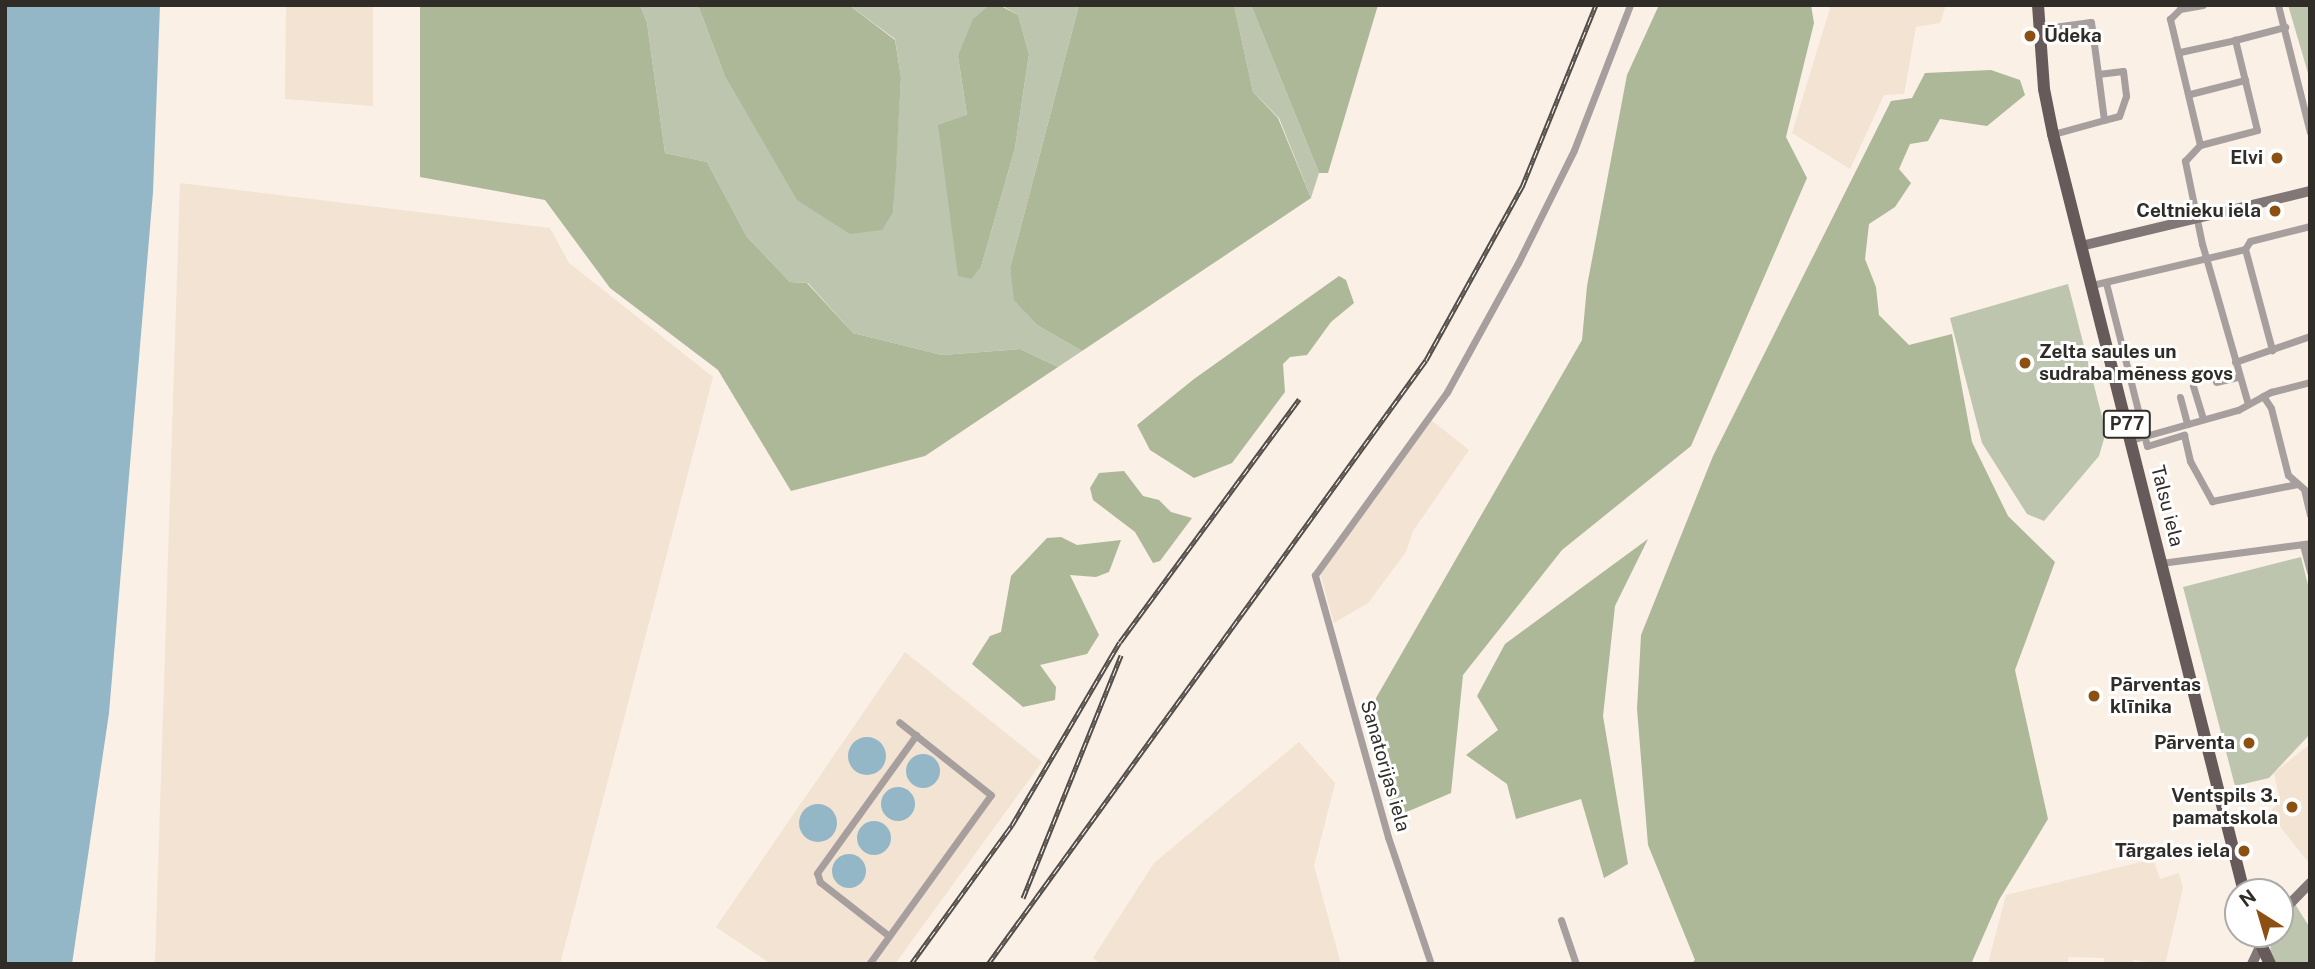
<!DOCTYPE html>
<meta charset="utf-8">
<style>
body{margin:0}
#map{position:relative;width:2315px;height:969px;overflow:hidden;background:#faf0e5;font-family:"Public Sans",sans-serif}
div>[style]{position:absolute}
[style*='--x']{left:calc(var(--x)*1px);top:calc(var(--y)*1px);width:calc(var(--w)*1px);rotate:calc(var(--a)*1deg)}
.built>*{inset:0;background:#f2e3d2}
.green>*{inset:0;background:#bdc5ae}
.forest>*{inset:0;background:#adb898}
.water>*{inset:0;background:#93b7c7}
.round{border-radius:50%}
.street>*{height:7px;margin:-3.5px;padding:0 3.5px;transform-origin:3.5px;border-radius:3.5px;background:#a69f9e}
.secondary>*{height:10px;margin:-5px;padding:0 5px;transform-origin:5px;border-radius:5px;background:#817776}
.primary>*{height:12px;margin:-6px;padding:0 6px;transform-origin:6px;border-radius:6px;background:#665b5a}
.rail>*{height:5px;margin-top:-2.5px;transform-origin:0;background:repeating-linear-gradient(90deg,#fff 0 8px,#524d48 0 16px);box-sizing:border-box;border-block:2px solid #524d48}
.dots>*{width:19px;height:19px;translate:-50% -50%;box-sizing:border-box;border:4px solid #fff;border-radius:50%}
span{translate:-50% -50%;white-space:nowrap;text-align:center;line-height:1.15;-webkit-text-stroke:6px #fff;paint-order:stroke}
.shield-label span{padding:2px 5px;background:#fff;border:2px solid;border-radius:5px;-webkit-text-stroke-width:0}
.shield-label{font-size:18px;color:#302c28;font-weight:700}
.poi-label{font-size:19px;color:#302c28;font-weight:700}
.left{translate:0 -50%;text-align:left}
.right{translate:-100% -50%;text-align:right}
.street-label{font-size:19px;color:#302c28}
.frame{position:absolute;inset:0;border:7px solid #302c28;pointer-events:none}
.north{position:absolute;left:2224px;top:878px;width:70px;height:70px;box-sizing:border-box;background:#fff;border:2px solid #acaba9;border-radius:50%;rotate:323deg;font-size:19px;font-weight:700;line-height:28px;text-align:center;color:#302c28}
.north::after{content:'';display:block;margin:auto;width:24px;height:32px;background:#8d5013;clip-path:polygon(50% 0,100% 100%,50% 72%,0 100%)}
</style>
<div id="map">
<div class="built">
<i style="clip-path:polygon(286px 5px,373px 5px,373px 106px,285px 99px)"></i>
<i style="clip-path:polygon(1825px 5px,1946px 5px,1940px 23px,1916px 27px,1904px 94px,1884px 95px,1850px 169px,1792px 133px,1830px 8px)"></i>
<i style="clip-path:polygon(180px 183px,550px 228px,569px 263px,713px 377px,560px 964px,155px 964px)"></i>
<i style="clip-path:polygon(1431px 420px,1469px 450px,1413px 531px,1406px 552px,1368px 603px,1334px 623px,1320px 573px)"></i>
<i style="clip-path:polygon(905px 652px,1042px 762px,895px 964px,771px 964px,716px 927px)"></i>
<i style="clip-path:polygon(1299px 742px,1335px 783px,1314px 866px,1341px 964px,1101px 964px,1093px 958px,1154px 863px)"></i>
<i style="clip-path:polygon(2310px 744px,2310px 862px,2309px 863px,2269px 813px,2280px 801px,2274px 773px)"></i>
<i style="clip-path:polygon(2153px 859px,2160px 879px,2179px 873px,2183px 888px,2165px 964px,2133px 960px,2133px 964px,2104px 964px,2104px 958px,2069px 957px,2067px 964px,1988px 964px,2006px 895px)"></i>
</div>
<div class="green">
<i style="clip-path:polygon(640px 5px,698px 5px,724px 74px,893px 212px,901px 77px,895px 39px,849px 5px,999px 5px,987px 7px,958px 56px,967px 115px,972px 279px,981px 267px,1015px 148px,1029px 54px,1018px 15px,1001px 5px,1079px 5px,1010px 268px,1015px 300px,1037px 325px,1082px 351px,1058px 367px,1020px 349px,942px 355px,853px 333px,808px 283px,790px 282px,747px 237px,707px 162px,665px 153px,647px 23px)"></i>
<i style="clip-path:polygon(1234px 5px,1251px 5px,1319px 173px,1311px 198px,1279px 118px,1253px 92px)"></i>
<i style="clip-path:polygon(2288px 5px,2310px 5px,2310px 80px)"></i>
<i style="clip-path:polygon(2068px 284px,2106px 432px,2099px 456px,2044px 521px,2027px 514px,1982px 443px,1950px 318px)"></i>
<i style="clip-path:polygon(2301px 557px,2310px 593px,2310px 734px,2269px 778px,2235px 786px,2183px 587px)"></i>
<i style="clip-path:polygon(2295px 904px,2310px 928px,2310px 963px,2276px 964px,2270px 953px,2271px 937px,2280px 934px,2280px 924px)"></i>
</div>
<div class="forest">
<i style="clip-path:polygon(420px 5px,640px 5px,647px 23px,665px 153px,707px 162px,747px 237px,790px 282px,807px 283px,853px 333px,942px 355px,1020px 349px,1058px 367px,925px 456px,791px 491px,718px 370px,610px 288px,545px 200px,420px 177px)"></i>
<i style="clip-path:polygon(698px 5px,849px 5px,895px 40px,901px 77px,896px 170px,893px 212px,882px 230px,850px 234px,797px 200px,724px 74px)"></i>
<i style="clip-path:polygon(999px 5px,1018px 15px,1029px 54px,1015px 148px,981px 267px,972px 279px,958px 276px,938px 125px,967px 115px,958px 56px,973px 19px,987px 7px)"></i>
<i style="clip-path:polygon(1079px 5px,1234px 5px,1253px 92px,1278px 118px,1311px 198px,1082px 351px,1037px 325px,1014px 300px,1010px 268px)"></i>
<i style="clip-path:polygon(1251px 5px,1378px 5px,1328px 173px,1319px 173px)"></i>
<i style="clip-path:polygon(1659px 5px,1811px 5px,1814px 23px,1786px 137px,1807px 178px,1691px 446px,1562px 550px,1463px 675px,1451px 793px,1395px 817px,1379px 764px,1376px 698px,1582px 340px,1587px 286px,1627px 75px)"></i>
<i style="clip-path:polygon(1991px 70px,2020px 80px,2025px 95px,1987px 126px,1940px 119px,1928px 141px,1910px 144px,1899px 169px,1911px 183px,1895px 207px,1869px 224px,1865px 259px,1876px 287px,1879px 315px,1909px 345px,1952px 334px,1972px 442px,2008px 516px,2055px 562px,2015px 670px,2048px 819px,1999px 900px,1971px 964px,1691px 964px,1695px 960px,1648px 845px,1637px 709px,1641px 635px,1713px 456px,1891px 101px,1912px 98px,1925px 73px)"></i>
<i style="clip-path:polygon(1339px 276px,1346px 280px,1354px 303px,1331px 322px,1307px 355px,1290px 357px,1283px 364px,1285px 392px,1232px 463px,1194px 478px,1150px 450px,1137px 425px,1194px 379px)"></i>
<i style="clip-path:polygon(1124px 471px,1143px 496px,1159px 500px,1171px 512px,1192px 518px,1160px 561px,1153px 563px,1135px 532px,1093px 500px,1090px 488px,1099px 473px)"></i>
<i style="clip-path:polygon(1061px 537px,1077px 545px,1121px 540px,1109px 572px,1096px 577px,1070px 575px,1099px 635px,1087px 654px,1040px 665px,1056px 687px,1055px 700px,1023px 707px,972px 664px,990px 636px,1001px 632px,1011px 576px,1047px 538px)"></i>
<i style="clip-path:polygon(1648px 539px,1615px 606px,1603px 716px,1628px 864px,1604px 878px,1581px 799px,1516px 819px,1507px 784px,1466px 755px,1498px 730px,1477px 696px,1505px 644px)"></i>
</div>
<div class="water">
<i style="clip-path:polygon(5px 5px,160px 5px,153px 192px,109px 713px,72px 964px,5px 964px)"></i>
<i class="round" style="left:848px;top:737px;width:38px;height:38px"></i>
<i class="round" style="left:906px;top:754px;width:34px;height:34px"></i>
<i class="round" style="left:881px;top:787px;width:34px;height:34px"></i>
<i class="round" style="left:799px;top:804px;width:38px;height:38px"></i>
<i class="round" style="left:857px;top:821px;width:34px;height:34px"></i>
<i class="round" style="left:832px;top:854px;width:34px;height:34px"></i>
</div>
<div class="street">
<i style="--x:2278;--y:5;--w:131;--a:75.9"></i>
<i style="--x:2039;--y:29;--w:52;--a:-7.7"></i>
<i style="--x:2091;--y:22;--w:52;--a:82.3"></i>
<i style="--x:2098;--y:74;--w:46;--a:82.6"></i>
<i style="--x:2104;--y:120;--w:53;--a:164.6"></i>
<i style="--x:2180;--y:52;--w:56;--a:-12.3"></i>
<i style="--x:2098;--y:74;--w:25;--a:-7"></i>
<i style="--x:2123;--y:71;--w:25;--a:83"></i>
<i style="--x:2126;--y:96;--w:21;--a:109"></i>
<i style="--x:2119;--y:116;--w:16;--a:165"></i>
<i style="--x:2190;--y:94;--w:57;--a:-14.3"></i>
<i style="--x:2200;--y:145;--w:130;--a:-103.4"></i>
<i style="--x:2170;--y:19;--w:14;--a:-45"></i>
<i style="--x:2180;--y:9;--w:23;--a:-10"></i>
<i style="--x:2245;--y:249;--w:105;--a:75"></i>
<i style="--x:2106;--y:283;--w:168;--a:75.9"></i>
<i style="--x:2147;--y:446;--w:39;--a:-17"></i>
<i style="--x:2184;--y:435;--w:27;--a:77"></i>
<i style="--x:2190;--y:461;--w:46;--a:61.2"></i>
<i style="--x:2212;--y:501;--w:87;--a:-11.3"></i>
<i style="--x:2092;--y:285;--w:157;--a:-13.2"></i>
<i style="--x:2245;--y:249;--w:9;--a:-58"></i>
<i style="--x:2250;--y:241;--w:62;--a:-14"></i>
<i style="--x:2235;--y:362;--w:79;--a:-19.1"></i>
<i style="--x:2216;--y:382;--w:23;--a:-13"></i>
<i style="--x:2193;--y:386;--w:34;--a:73"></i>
<i style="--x:2263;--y:396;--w:14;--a:56"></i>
<i style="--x:2271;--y:408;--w:69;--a:75.8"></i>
<i style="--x:2288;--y:475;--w:21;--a:41"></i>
<i style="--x:2304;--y:489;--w:27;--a:77"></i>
<i style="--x:2180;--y:397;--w:28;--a:75"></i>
<i style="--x:2248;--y:404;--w:166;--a:-106"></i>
<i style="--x:2202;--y:244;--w:85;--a:-101.6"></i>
<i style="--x:2185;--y:161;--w:22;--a:-47"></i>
<i style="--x:2200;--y:145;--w:59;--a:-14.7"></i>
<i style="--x:2257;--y:130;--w:93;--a:-103.7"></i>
<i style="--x:2235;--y:40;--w:52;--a:-14.6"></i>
<i style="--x:2131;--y:440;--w:111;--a:-15.7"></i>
<i style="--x:2238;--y:410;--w:38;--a:-29"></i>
<i style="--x:2271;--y:392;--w:40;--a:-14.4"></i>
<i style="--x:2303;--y:545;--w:28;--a:75"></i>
<i style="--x:2161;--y:563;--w:150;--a:-7.6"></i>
<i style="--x:1561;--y:920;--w:46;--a:71.2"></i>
<i style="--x:889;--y:936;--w:88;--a:-142"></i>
<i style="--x:820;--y:882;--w:9;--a:-108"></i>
<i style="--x:817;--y:873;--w:170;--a:-54.3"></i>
<i style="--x:869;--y:964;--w:208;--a:-54.2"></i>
<i style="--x:991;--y:795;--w:117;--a:-141.6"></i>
<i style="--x:1431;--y:964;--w:134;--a:-108.7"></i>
<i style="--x:1388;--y:837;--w:272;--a:-105.6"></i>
<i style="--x:1315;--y:575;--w:226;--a:-54.2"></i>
<i style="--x:1447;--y:392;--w:147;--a:-61.2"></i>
<i style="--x:1518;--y:263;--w:126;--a:-63.6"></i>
<i style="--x:1574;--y:150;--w:155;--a:-68.9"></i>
</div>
<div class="secondary">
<i style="--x:2081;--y:246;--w:236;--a:-13.5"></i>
<i style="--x:2280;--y:914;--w:43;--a:-45.9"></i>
<i style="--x:2252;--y:964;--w:33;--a:-65"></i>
</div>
<div class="primary">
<i style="--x:2038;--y:5;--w:84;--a:85.9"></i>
<i style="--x:2044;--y:89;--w:46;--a:78.7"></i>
<i style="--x:2053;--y:134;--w:782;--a:75.86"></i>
<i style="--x:2256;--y:934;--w:33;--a:65"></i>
</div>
<div class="rail">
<i style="--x:1023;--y:898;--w:262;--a:-68"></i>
<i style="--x:911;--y:964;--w:172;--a:-54"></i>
<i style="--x:1012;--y:825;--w:212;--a:-59.5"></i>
<i style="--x:1120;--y:642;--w:302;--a:-53.6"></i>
<i style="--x:988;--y:964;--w:746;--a:-54.05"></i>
<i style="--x:1426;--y:360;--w:198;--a:-61"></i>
<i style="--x:1522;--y:187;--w:196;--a:-67.9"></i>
</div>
<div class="dots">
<i style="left:2030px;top:36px;background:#8d5013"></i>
<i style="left:2277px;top:158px;background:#8d5013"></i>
<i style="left:2275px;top:211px;background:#8d5013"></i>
<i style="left:2025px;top:363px;background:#8d5013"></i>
<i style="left:2094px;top:696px;background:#8d5013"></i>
<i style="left:2249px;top:743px;background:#8d5013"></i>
<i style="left:2292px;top:807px;background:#8d5013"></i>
<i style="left:2244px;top:851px;background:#8d5013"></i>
</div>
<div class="shield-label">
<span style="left:2127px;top:424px">P77</span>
</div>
<div class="poi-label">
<span class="left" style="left:2044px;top:36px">Ūdeka</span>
<span class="right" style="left:2263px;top:158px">Elvi</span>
<span class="right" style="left:2261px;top:211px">Celtnieku iela</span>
<span class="left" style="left:2039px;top:363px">Zelta saules un<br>sudraba mēness govs</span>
<span class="left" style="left:2110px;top:696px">Pārventas<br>klīnika</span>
<span class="right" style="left:2235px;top:743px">Pārventa</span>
<span class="right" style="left:2278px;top:807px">Ventspils 3.<br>pamatskola</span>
<span class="right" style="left:2230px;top:851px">Tārgales iela</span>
</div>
<div class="street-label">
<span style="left:2167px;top:506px;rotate:76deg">Talsu iela</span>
<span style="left:1385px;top:766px;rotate:74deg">Sanatorijas iela</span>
</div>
<div class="frame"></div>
<div class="north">N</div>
</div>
